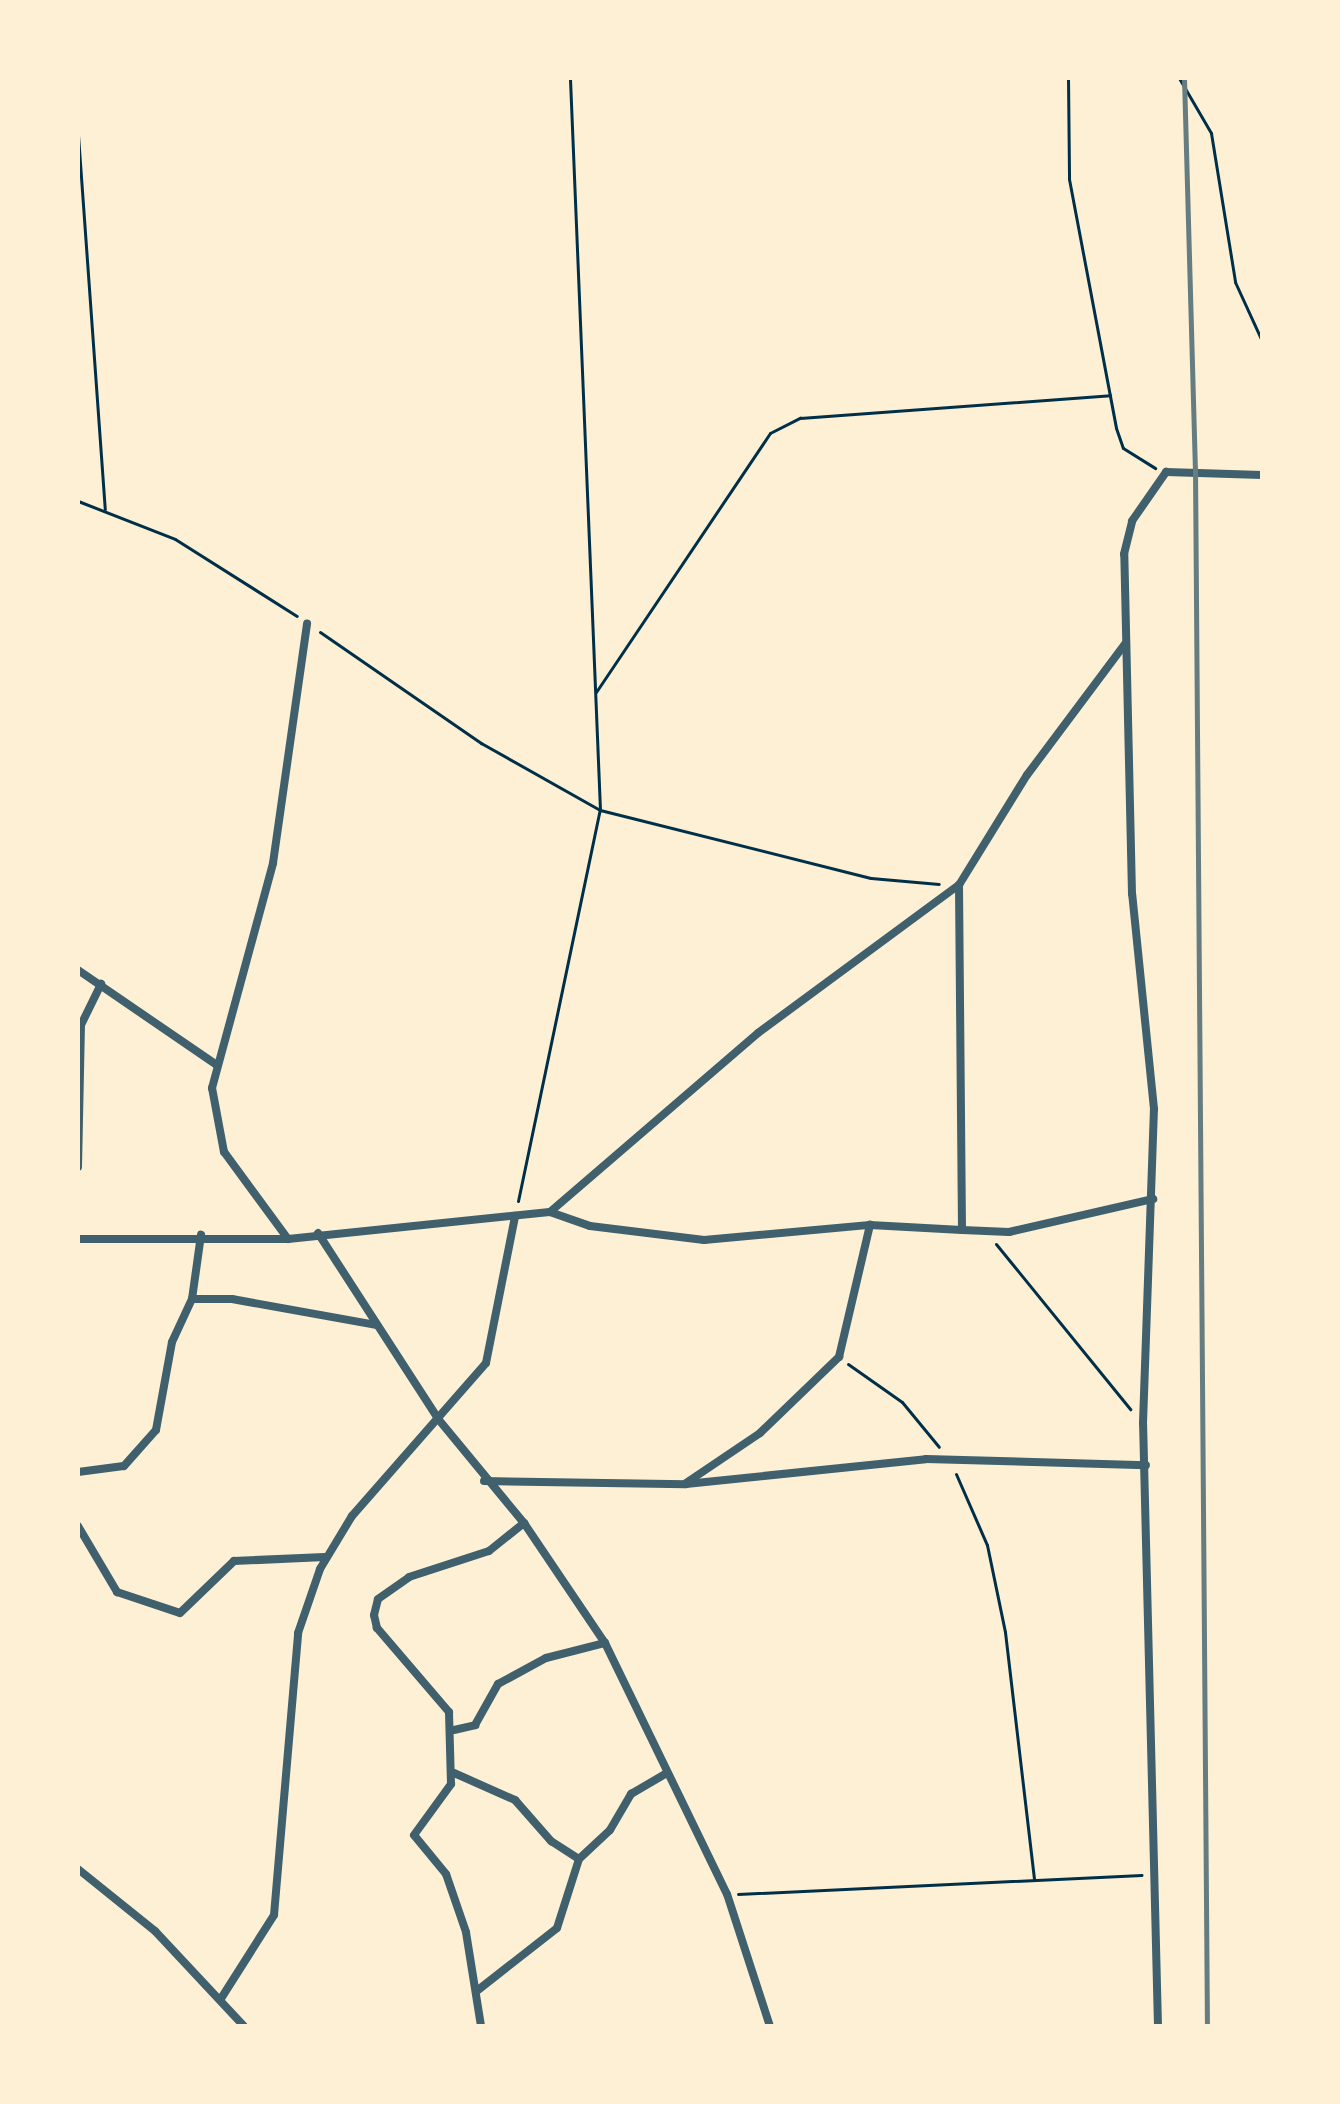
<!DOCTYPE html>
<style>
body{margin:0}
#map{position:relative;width:1340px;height:2104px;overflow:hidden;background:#fdf0d5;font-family:"Varela Round",sans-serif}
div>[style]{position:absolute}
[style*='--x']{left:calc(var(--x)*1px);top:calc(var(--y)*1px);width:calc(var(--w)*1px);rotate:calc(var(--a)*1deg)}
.path>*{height:3px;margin:-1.5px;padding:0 1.5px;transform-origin:1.5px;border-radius:1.5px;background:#003049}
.minor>*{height:8px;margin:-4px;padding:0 4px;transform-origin:4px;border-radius:4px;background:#3f606c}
.rail>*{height:5px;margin:-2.5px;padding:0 2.5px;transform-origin:2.5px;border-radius:2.5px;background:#657d81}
span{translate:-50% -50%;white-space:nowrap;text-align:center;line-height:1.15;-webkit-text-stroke:6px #fdf0d5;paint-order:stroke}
.frame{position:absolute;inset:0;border:80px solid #fdf0d5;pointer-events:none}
</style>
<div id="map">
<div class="path">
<i style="--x:1068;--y:78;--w:101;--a:89.4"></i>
<i style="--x:1069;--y:179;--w:253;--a:79.3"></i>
<i style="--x:1116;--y:428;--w:21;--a:71"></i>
<i style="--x:1123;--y:448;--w:38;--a:32"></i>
<i style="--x:1179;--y:78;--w:64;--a:59.8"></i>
<i style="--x:1211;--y:133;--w:151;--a:80.8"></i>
<i style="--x:1235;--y:282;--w:65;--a:65.4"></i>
<i style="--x:78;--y:135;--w:375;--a:85.9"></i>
<i style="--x:78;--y:501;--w:104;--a:21.4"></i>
<i style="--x:175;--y:539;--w:144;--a:32.3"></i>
<i style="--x:320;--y:632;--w:196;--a:34.6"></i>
<i style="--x:481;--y:743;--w:137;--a:29.4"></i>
<i style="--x:600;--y:810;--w:279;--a:14.1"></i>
<i style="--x:871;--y:878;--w:68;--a:5"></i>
<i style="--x:596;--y:692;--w:312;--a:-56.1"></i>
<i style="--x:770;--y:433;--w:34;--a:-27"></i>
<i style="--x:800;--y:418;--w:311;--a:-4.2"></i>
<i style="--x:518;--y:1201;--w:400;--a:-78.2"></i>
<i style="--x:600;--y:810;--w:733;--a:-92.35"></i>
<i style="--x:996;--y:1244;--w:213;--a:50.9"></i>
<i style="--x:848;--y:1364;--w:66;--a:35.1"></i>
<i style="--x:902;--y:1402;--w:58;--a:50.6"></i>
<i style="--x:956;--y:1474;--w:77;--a:66.4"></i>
<i style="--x:987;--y:1545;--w:89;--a:78.3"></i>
<i style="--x:1005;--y:1632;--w:249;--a:83.3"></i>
<i style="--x:738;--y:1894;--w:404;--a:-2.7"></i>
</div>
<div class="minor">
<i style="--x:78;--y:970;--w:168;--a:34.4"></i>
<i style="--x:78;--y:1167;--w:142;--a:-88.8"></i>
<i style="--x:81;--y:1025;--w:46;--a:-64"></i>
<i style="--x:550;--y:1212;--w:274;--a:-40.7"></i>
<i style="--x:758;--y:1033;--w:250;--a:-36.4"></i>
<i style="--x:959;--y:885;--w:129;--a:-58.3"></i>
<i style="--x:1027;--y:775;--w:164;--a:-53.2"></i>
<i style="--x:962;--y:1230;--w:47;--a:2.4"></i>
<i style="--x:1009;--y:1232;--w:148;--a:-12.9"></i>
<i style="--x:318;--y:1233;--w:223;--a:57.1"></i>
<i style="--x:439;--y:1420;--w:134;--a:50.5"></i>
<i style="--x:524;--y:1523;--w:145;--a:56"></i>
<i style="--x:605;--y:1643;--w:279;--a:64.1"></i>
<i style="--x:727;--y:1894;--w:139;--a:72"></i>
<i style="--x:78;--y:1239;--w:210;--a:0"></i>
<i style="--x:288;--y:1239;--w:263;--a:-5.9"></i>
<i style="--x:550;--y:1212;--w:42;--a:19.3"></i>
<i style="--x:590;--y:1226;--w:115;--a:7"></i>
<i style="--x:704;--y:1240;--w:167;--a:-5.2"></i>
<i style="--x:870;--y:1225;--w:92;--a:3.1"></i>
<i style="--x:962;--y:1230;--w:345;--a:-90.5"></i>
<i style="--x:288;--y:1239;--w:108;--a:-126.3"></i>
<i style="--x:224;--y:1152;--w:65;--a:-100.6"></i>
<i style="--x:212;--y:1088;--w:233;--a:-74.8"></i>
<i style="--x:273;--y:863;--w:242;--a:-81.9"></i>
<i style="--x:192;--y:1299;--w:40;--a:0"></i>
<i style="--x:232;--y:1299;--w:146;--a:10.2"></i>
<i style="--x:78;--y:1472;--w:46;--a:-7.4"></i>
<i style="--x:124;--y:1466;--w:48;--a:-48.4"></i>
<i style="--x:156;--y:1430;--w:89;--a:-79.7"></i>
<i style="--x:172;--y:1342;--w:47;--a:-65.1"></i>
<i style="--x:192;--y:1299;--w:65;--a:-82"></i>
<i style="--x:484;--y:1481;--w:202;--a:0.9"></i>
<i style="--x:686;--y:1484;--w:241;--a:-5.9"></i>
<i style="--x:926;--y:1459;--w:220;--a:1.6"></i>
<i style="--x:686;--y:1483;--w:89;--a:-34"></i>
<i style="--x:760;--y:1433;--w:110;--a:-43.9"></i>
<i style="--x:839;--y:1357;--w:136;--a:-76.8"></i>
<i style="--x:78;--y:1526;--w:77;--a:59.4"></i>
<i style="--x:117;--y:1592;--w:66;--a:18.4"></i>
<i style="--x:180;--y:1613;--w:75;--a:-43.9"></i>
<i style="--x:234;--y:1561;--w:91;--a:-2.5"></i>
<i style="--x:454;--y:1730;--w:22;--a:-13"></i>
<i style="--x:475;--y:1725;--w:47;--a:-60.7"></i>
<i style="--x:498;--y:1684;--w:55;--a:-28.4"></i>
<i style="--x:546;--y:1658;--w:61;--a:-14.3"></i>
<i style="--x:454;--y:1773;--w:67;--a:23.9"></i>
<i style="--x:515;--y:1800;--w:55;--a:48.7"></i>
<i style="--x:551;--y:1841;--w:33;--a:33"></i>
<i style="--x:78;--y:1869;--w:99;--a:38.8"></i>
<i style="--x:155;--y:1931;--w:130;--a:46.9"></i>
<i style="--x:478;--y:1990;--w:100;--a:-38.1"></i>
<i style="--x:557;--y:1928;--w:72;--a:-72.3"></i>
<i style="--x:579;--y:1859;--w:42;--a:-43.1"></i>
<i style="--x:610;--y:1830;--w:42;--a:-59.7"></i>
<i style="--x:631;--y:1794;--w:42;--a:-30.3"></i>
<i style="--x:222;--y:1997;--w:97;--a:-57.6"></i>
<i style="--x:274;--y:1915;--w:283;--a:-85.1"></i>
<i style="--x:298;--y:1633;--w:68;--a:-71"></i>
<i style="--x:320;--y:1569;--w:62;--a:-58.9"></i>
<i style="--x:352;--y:1516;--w:203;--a:-48.8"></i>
<i style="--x:486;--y:1363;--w:150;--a:-78.8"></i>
<i style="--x:481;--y:2026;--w:95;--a:-99.1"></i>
<i style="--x:466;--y:1932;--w:61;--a:-109"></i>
<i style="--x:446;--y:1874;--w:50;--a:-129.4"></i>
<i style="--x:414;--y:1835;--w:63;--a:-54"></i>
<i style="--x:451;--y:1784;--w:72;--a:-91.6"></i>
<i style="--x:449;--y:1712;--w:111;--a:-130.6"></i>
<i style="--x:377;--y:1628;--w:13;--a:-103"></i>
<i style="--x:374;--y:1615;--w:16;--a:-76"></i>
<i style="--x:378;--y:1599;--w:38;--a:-35"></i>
<i style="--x:409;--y:1577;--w:84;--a:-18"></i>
<i style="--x:489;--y:1551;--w:45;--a:-38.7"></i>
<i style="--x:1158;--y:2026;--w:603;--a:-91.42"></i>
<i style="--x:1143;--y:1423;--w:314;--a:-88"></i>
<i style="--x:1154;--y:1109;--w:216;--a:-95.8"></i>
<i style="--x:1132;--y:894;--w:340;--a:-91.3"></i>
<i style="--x:1124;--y:554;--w:34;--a:-76"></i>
<i style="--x:1132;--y:521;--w:60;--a:-55.2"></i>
<i style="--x:1166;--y:472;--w:96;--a:1.8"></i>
</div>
<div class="rail">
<i style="--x:1184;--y:78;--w:391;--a:88.4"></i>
<i style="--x:1195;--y:469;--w:1557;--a:89.56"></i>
</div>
<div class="frame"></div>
</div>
